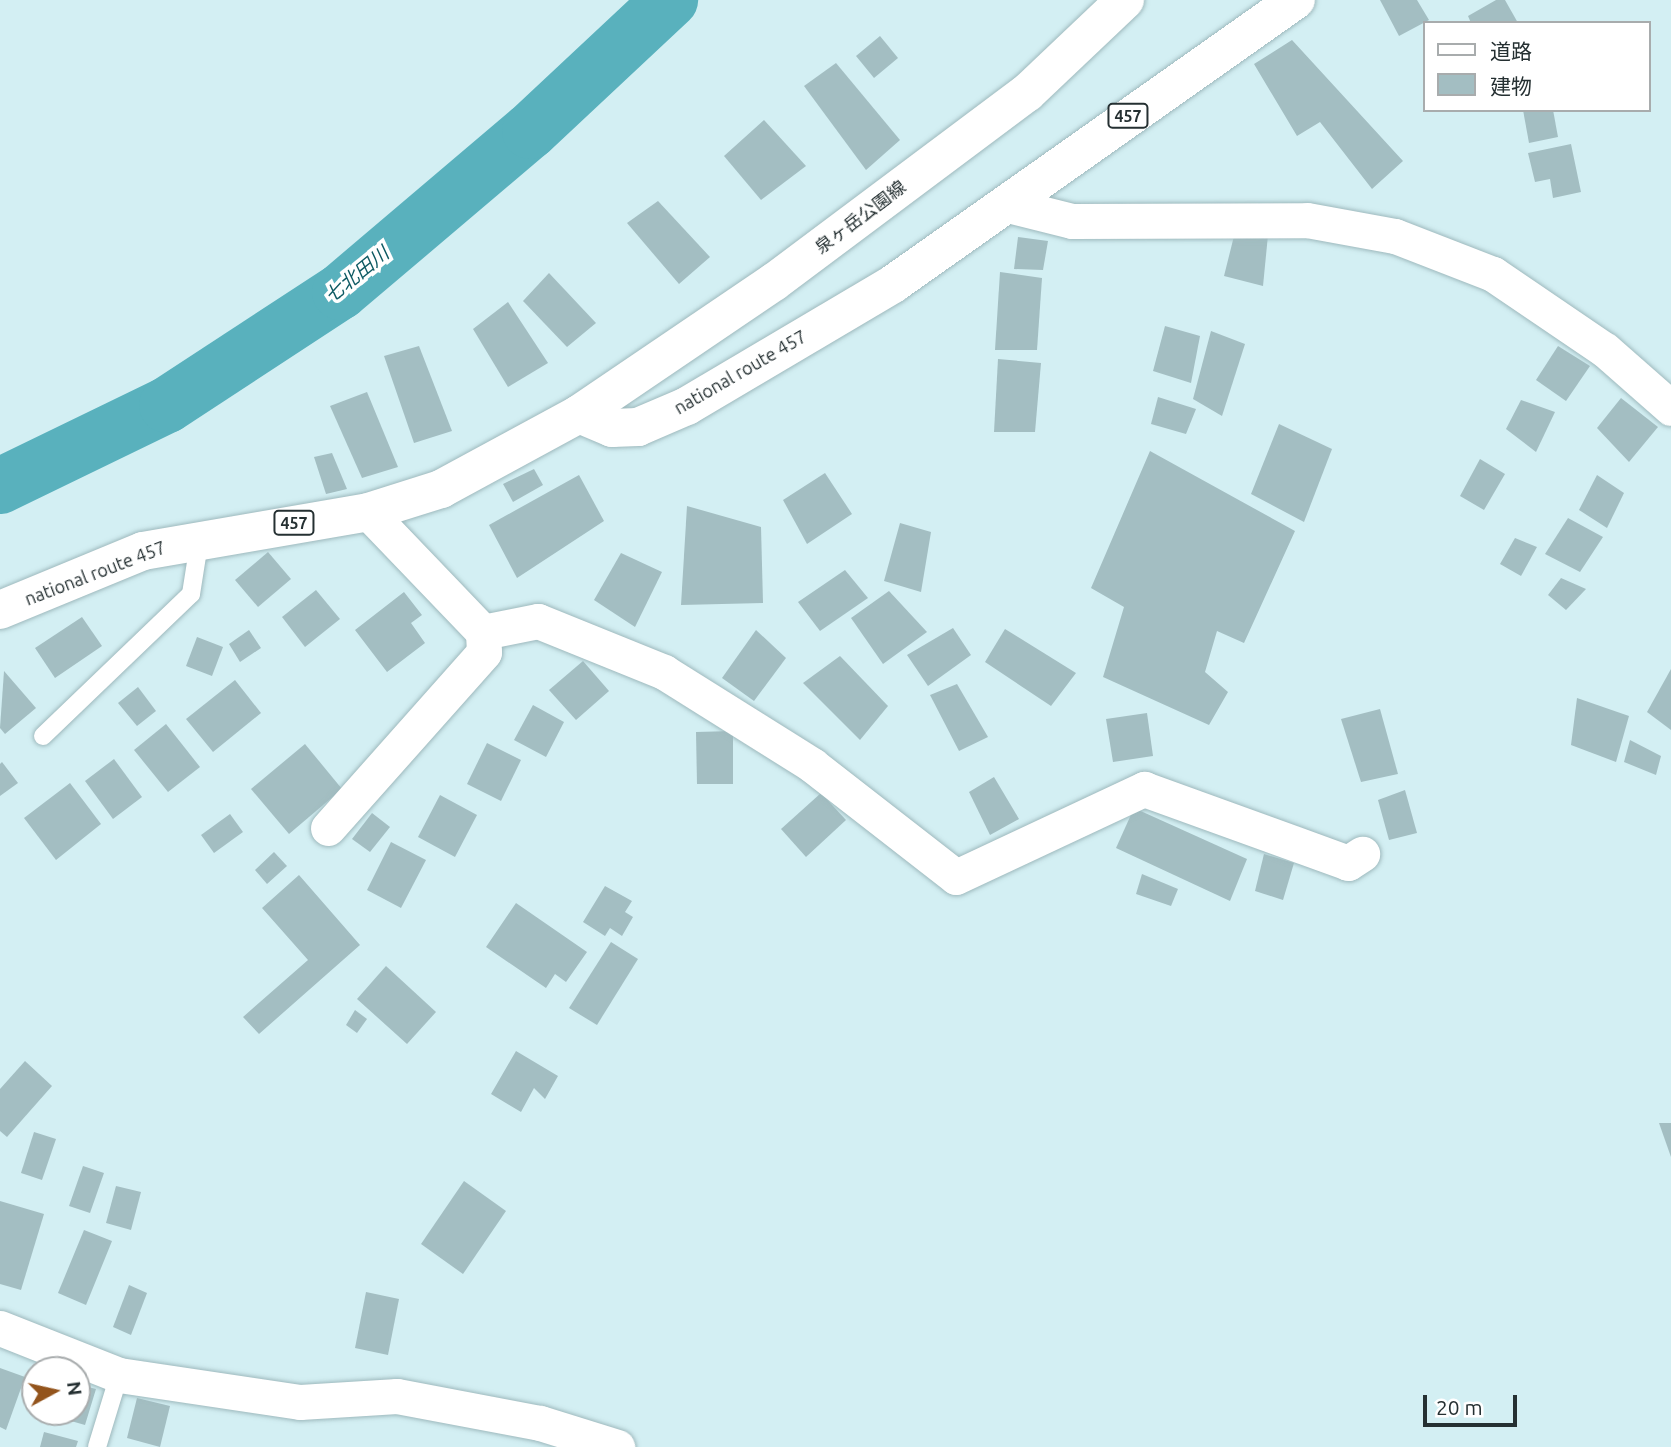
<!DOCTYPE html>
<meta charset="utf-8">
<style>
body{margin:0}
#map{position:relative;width:1671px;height:1447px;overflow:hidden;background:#d3eff3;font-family:Ubuntu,"Noto Sans JP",sans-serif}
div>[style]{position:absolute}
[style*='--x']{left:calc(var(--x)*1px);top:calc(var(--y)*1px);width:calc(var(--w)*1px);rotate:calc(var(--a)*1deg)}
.river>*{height:56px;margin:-28px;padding:0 28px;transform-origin:28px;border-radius:28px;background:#59b1bd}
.building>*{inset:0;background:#a3bec2}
.roads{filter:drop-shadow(0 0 2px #9eb9bd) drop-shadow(0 0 2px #9eb9bd)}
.service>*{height:18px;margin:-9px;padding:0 9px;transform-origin:9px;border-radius:9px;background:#fff}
.minor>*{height:35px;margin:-17.5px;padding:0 17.5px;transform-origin:17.5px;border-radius:17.5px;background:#fff}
.secondary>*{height:38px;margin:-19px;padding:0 19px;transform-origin:19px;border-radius:19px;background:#fff}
.trunk>*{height:38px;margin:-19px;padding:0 19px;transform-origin:19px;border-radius:19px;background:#fff}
span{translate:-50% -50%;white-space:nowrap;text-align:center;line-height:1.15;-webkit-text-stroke:7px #fff;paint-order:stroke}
.shield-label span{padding:2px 5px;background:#fff;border:2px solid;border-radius:5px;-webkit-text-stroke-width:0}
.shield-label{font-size:16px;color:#253032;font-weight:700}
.street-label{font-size:18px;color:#253032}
.water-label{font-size:19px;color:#0e5a63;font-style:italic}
.legend{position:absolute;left:1423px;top:21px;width:228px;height:91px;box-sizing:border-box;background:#fff;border:2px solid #a8acad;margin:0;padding:9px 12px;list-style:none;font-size:21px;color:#253032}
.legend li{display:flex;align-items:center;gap:14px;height:35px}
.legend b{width:35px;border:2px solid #a8acad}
.north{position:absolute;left:21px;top:1356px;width:70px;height:70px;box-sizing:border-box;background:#fff;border:2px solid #a8acad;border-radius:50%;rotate:82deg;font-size:19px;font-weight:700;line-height:28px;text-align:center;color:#253032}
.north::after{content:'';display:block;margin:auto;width:24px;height:32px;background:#93541c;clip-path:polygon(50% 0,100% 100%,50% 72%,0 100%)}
.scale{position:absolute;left:1423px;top:1395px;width:94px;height:32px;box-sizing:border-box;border:4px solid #253032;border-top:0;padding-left:9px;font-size:21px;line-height:24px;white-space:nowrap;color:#253032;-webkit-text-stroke:5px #fff;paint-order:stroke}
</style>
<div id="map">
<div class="river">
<i style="--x:0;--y:486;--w:186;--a:-25.9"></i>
<i style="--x:167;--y:405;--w:207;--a:-33.2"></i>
<i style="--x:340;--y:292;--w:249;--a:-40.3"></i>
<i style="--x:530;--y:131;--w:192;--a:-43.1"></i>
</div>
<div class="building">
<i style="clip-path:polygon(1380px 0,1417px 0,1429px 20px,1399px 36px)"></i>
<i style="clip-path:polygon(1496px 0,1505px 0,1518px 23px,1471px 23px,1468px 16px)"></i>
<i style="clip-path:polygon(880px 36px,898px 58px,874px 78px,856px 56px)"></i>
<i style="clip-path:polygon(1292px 40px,1403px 161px,1372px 189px,1320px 122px,1297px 136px,1254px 64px)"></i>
<i style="clip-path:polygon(836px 63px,900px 140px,866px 170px,804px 86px)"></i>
<i style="clip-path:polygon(1523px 110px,1553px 110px,1558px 137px,1529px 143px)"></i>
<i style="clip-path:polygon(764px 120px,806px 166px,761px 200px,724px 156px)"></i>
<i style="clip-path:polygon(1571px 144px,1581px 192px,1553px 198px,1550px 179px,1535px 182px,1528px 153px)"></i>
<i style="clip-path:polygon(658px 201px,710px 257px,679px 284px,627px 223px)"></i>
<i style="clip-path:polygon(1236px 228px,1268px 235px,1263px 286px,1224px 276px)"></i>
<i style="clip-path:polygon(1018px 237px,1048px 241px,1043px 270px,1014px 269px)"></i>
<i style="clip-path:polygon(1000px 272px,1042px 278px,1037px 350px,995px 350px)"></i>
<i style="clip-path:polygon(549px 273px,596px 323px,567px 347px,523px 301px)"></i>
<i style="clip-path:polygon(508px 302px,548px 363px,508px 387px,473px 329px)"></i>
<i style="clip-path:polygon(1165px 326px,1200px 336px,1191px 383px,1153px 371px)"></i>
<i style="clip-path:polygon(1211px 331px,1245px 344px,1222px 416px,1193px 399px)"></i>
<i style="clip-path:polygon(419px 346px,452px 431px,414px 443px,384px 356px)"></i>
<i style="clip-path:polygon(1558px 346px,1590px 366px,1566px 401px,1536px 380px)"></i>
<i style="clip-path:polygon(998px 359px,1041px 363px,1035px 432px,994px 432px)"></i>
<i style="clip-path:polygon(367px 392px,398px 467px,362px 478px,330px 406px)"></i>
<i style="clip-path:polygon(1158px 397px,1196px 409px,1186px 434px,1151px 424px)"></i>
<i style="clip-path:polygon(1621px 398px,1658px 427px,1629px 462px,1597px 428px)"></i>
<i style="clip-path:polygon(1521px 400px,1555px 412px,1536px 452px,1506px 429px)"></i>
<i style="clip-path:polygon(1279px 424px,1332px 449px,1304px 522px,1251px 494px)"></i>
<i style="clip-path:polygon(1150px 451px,1295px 531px,1244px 643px,1217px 631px,1205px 672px,1228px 692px,1209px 725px,1103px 677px,1124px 607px,1091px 588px)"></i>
<i style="clip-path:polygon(332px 453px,347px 489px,326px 494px,314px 457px)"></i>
<i style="clip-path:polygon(1480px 459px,1505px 474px,1484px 510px,1460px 496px)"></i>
<i style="clip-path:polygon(534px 469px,543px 485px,513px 502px,503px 484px)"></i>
<i style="clip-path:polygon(825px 473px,852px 514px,807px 544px,783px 500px)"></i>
<i style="clip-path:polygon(579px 475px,604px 521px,517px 578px,489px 525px)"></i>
<i style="clip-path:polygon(1597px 475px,1624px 493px,1607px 528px,1579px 510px)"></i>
<i style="clip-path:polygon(687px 506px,761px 527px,763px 603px,681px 605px)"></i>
<i style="clip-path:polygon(1568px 518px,1603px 537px,1580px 572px,1545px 554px)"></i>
<i style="clip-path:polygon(900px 523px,931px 532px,921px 592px,884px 581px)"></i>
<i style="clip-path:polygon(1515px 538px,1537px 547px,1521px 576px,1500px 564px)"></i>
<i style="clip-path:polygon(268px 552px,291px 579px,258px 607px,235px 580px)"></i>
<i style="clip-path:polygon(621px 553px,662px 572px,635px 627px,594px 600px)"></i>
<i style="clip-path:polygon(845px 570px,868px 598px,820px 631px,798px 602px)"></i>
<i style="clip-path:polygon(1561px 578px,1586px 589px,1566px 610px,1548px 595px)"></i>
<i style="clip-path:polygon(316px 590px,340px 619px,305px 647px,282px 617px)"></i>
<i style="clip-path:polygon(889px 591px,927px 632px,883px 664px,851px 618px)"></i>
<i style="clip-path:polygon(404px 592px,422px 615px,411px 623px,425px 643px,387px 672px,355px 630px)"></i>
<i style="clip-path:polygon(82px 617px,102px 646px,55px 678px,35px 648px)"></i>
<i style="clip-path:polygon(953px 628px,971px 655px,928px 686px,907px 655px)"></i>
<i style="clip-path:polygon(1005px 629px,1076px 673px,1051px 706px,985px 662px)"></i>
<i style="clip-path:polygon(249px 630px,261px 648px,240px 662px,229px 644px)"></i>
<i style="clip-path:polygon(756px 630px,786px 658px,754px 701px,722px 678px)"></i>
<i style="clip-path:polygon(197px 637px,223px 647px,212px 676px,186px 666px)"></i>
<i style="clip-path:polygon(840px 656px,888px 706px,860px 740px,803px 683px)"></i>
<i style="clip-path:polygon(583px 661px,609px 691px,576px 720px,549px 690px)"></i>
<i style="clip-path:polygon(1671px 669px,1671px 730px,1647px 712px)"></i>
<i style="clip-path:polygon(4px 671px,36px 708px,5px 734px,0 728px)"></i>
<i style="clip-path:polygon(235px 680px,261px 713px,213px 752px,186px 719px)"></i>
<i style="clip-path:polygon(957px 684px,988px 737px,959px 751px,930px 695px)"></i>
<i style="clip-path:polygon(138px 687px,156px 711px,137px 726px,118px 703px)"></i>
<i style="clip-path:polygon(1577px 698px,1629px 716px,1616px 762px,1571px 745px)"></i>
<i style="clip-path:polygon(533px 705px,564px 722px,546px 757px,514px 740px)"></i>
<i style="clip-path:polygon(1380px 709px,1398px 774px,1361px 782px,1341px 719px)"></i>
<i style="clip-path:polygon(1147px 713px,1153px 756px,1113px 762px,1106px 719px)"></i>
<i style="clip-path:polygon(166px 724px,200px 767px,168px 792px,134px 750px)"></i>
<i style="clip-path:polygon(733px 731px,733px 784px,697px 784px,696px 732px)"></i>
<i style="clip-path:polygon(1630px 740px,1661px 756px,1656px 775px,1624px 762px)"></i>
<i style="clip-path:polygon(487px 743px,521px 760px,501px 801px,467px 784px)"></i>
<i style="clip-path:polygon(305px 744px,342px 789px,289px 834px,251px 789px)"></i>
<i style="clip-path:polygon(114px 759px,142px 797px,113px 819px,85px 781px)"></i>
<i style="clip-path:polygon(2px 762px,18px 783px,0 796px,0 764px)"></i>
<i style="clip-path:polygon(994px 777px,1019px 819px,990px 835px,969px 792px)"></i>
<i style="clip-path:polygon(70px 783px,101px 824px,56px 860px,24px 818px)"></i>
<i style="clip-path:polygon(1405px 790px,1417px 833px,1389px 840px,1378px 800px)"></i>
<i style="clip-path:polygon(821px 793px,846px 820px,806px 857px,781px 829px)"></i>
<i style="clip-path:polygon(440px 795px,477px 815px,455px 857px,418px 837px)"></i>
<i style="clip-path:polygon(1134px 808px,1247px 859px,1230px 901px,1116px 848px)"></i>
<i style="clip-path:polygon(372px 813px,390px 827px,370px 852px,352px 839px)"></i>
<i style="clip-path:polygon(230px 814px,243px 832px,214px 853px,201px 835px)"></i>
<i style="clip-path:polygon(391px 842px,426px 860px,401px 908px,367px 890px)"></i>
<i style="clip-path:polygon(274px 852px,287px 866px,267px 884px,255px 870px)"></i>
<i style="clip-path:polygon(1264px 854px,1294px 863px,1283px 900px,1255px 891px)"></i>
<i style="clip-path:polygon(1142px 874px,1178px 889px,1171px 906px,1136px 894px)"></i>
<i style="clip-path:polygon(299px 875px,360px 945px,259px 1034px,243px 1017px,308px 960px,262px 908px)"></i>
<i style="clip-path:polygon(605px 886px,632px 901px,625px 912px,633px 917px,622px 936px,610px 928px,605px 936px,583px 922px)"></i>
<i style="clip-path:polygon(516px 903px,587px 952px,566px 982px,555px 974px,546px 988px,486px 947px)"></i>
<i style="clip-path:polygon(611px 942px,638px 959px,597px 1025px,569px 1008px)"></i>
<i style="clip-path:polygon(386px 966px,436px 1012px,407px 1044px,357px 999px)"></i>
<i style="clip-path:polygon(355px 1010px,367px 1019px,357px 1033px,346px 1025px)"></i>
<i style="clip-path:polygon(516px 1051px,558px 1076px,545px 1099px,534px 1088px,521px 1112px,491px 1094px)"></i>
<i style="clip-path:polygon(25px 1061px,52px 1086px,7px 1137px,0 1131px,0 1089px)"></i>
<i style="clip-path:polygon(1659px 1123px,1671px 1123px,1671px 1157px)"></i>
<i style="clip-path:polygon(34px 1132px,56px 1139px,42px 1180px,21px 1173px)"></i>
<i style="clip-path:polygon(83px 1166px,104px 1173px,90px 1213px,69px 1206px)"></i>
<i style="clip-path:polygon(464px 1181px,506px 1211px,463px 1274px,421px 1244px)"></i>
<i style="clip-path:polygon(116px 1186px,141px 1192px,131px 1230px,106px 1223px)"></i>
<i style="clip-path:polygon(0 1201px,44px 1214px,21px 1290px,0 1284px)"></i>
<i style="clip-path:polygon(84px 1230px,112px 1241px,86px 1305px,58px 1293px)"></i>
<i style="clip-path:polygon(129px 1285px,147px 1293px,131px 1335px,113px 1327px)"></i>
<i style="clip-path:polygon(366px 1292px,399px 1299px,388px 1355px,355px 1348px)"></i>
<i style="clip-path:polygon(0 1368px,25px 1377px,6px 1430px,0 1427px)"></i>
<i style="clip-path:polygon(77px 1384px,96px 1389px,85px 1425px,50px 1415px,77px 1412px)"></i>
<i style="clip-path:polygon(137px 1398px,170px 1406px,160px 1447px,127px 1438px)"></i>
<i style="clip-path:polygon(44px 1432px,78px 1441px,76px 1447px,40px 1447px)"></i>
</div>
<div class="roads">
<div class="service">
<i style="--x:43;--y:736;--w:205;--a:-43.8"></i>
<i style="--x:191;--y:594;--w:58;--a:-81"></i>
<i style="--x:97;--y:1447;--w:75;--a:-73"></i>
</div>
<div class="minor">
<i style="--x:1004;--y:204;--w:70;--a:14"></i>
<i style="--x:1072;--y:221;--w:235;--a:-0.2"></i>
<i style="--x:1307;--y:220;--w:89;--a:10.3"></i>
<i style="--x:1395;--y:236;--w:105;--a:21.2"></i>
<i style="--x:1493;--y:274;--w:135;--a:34.2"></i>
<i style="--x:1605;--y:350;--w:88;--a:41.3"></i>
<i style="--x:483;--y:632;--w:56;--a:-11.3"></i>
<i style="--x:538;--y:621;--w:136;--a:22"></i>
<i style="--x:664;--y:672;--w:175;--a:32.1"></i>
<i style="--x:812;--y:765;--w:182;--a:37.9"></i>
<i style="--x:956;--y:877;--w:208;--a:-25.1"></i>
<i style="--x:1144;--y:789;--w:217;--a:19.9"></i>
<i style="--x:1348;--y:863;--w:17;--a:-33"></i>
<i style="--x:328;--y:828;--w:235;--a:-48.4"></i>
<i style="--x:484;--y:652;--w:20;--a:-93"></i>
<i style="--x:483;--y:632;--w:166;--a:-133.8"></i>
<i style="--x:0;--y:1328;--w:128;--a:21.6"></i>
<i style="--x:119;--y:1375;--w:183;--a:8.5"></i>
<i style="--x:300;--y:1402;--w:97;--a:-3.5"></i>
<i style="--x:397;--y:1396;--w:146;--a:10.7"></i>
<i style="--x:540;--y:1423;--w:81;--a:17.3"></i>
</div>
<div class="secondary">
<i style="--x:579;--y:414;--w:235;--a:-34.1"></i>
<i style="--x:774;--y:282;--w:316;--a:-36.8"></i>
<i style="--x:1027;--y:93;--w:135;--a:-43.5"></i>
</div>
<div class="trunk">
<i style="--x:0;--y:610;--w:155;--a:-22.4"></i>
<i style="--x:143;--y:551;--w:228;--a:-9.8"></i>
<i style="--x:368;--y:512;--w:77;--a:-17.5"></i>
<i style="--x:441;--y:489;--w:157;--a:-28.5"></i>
<i style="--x:579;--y:414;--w:36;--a:23"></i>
<i style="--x:612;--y:428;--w:26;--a:-2"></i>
<i style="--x:638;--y:427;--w:53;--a:-23.2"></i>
<i style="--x:687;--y:406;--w:239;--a:-30.6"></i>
<i style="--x:893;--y:284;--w:493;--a:-35.2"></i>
</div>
</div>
<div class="shield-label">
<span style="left:1128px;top:116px">457</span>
<span style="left:294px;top:523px">457</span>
</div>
<div class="street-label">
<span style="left:860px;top:217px;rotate:-37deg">泉ヶ岳公園線</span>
<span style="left:740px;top:372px;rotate:-30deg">national route 457</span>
<span style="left:95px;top:573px;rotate:-21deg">national route 457</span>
</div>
<div class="water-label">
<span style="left:357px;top:275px;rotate:-39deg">七北田川</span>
</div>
<ul class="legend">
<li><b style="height:9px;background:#fff"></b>道路</li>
<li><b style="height:19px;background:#a3bec2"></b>建物</li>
</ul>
<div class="north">N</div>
<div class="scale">20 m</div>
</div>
